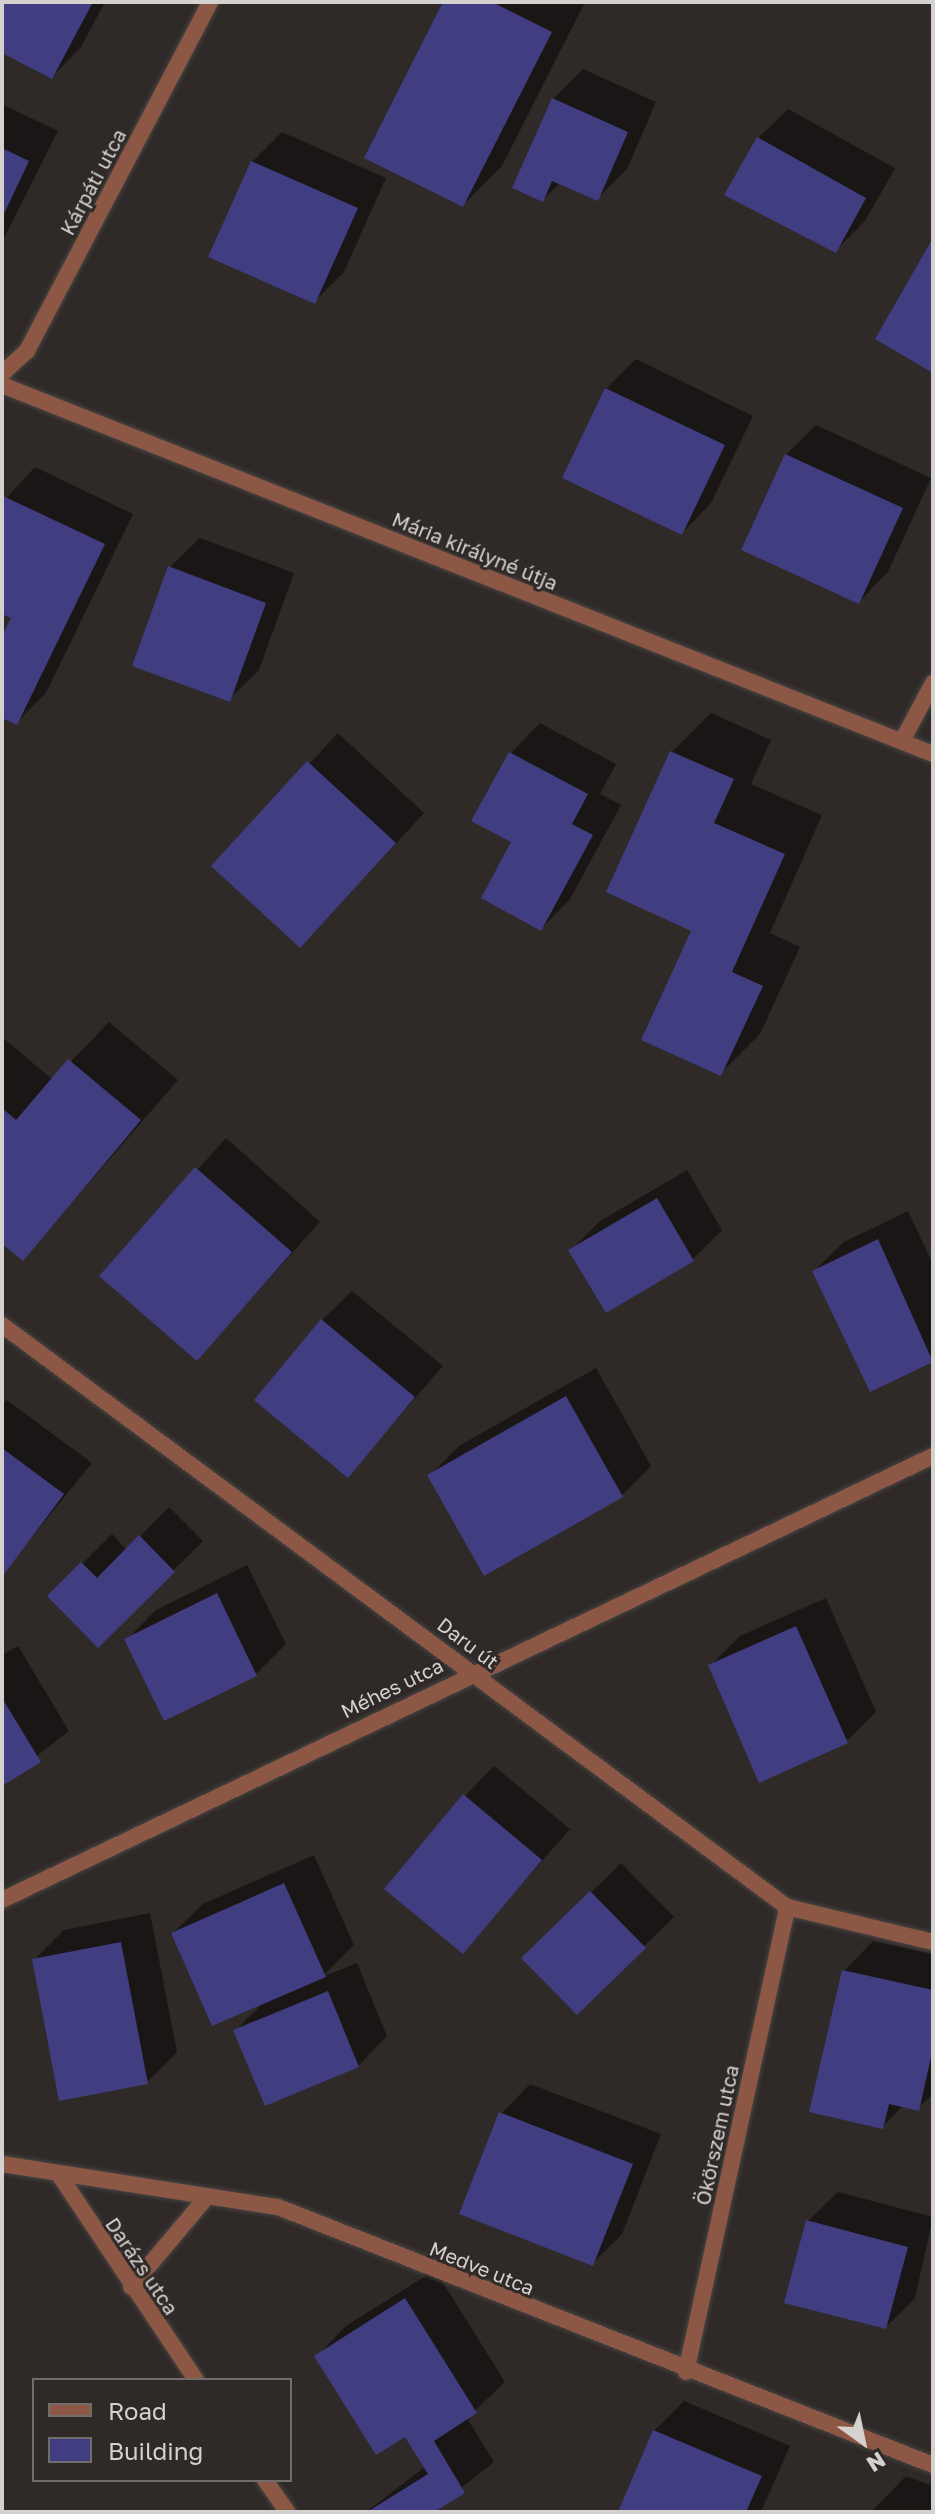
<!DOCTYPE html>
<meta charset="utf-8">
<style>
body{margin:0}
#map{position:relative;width:935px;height:2514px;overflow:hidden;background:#2f2a28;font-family:"Golos Text",sans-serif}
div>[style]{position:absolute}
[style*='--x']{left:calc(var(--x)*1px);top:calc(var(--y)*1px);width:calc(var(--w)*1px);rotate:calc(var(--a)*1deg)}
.shadow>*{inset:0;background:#0007}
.building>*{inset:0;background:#403d81}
.roads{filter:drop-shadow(0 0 2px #494543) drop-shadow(0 0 2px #494543)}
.minor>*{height:16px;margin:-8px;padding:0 8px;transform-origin:8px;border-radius:8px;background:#8c5745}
span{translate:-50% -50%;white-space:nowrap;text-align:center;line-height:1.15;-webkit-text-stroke:6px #2f2a28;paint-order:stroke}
.street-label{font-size:20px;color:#d4d1cf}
.frame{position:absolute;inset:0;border:4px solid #d4d1cf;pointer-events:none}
.legend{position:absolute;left:32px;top:2378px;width:260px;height:104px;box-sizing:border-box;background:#2f2a28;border:2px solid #716d6b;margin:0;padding:10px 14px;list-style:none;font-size:24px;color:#d4d1cf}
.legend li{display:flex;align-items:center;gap:16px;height:40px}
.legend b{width:40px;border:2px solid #716d6b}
.north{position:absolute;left:823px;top:2402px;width:80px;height:80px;-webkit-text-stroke:6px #2f2a28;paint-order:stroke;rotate:147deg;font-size:22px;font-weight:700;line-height:32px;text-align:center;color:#d4d1cf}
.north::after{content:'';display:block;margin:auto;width:28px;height:36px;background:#d4d1cf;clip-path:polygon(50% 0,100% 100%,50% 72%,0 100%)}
</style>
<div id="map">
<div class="shadow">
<i style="clip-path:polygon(2px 2px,105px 2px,81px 47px,52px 77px,2px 51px)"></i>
<i style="clip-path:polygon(445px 2px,585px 2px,502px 166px,463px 205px)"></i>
<i style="clip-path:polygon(583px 69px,656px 102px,627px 169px,597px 199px,561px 182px,543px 200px,553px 99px)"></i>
<i style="clip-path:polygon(2px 104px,58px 131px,2px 242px)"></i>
<i style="clip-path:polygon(788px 109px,895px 168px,865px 221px,835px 251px,758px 138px)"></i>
<i style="clip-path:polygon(282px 132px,386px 178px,344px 272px,315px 301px,252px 162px)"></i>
<i style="clip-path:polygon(636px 359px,753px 416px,711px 503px,682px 533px,565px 477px,606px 389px)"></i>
<i style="clip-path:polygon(816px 425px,931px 478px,888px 572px,859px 602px,786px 455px)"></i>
<i style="clip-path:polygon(35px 467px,133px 514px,46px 693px,16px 723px,2px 716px,2px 641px,13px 617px,2px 611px,2px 503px)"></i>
<i style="clip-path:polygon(200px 538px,294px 573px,259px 670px,229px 699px,170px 567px)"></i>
<i style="clip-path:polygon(711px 713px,771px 740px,751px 784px,822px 815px,770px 933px,800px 947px,760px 1034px,721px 1073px,672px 752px)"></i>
<i style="clip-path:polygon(540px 723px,616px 764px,600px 794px,621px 805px,570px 899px,541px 929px,514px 841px,511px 753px)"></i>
<i style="clip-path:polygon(338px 733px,424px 813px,329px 916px,214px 866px)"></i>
<i style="clip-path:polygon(109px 1022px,178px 1080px,23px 1259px,2px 1241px,2px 1037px,53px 1080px)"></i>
<i style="clip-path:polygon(226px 1138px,320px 1222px,197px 1359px,102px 1276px)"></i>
<i style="clip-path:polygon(687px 1170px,722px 1230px,693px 1259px,571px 1250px,600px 1221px)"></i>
<i style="clip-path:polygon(908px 1211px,933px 1264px,933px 1360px,871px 1389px,814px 1271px,844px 1242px)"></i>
<i style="clip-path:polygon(352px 1291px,443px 1366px,348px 1475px,322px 1320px)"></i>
<i style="clip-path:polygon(596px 1368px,651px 1466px,622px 1495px,430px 1475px,459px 1446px)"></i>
<i style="clip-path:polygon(7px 1400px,92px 1463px,2px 1574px,2px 1404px)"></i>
<i style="clip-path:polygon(169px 1507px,203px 1541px,98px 1645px,50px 1596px,112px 1534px,127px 1550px)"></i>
<i style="clip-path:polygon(247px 1565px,286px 1644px,256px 1674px,126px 1640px,156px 1610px)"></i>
<i style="clip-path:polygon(826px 1598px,876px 1712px,846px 1742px,710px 1666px,740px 1636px)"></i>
<i style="clip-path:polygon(18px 1646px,69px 1731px,2px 1783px,2px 1655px)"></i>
<i style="clip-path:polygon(494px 1766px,570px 1829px,463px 1951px,465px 1796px)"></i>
<i style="clip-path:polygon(314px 1855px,354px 1945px,322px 1977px,357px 1963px,387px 2036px,358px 2066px,236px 2030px,264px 2002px,173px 1933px,203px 1904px)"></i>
<i style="clip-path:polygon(621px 1863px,674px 1917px,577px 2012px,524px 1958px)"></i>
<i style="clip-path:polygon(150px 1913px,177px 2052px,147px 2082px,34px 1960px,64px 1930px)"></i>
<i style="clip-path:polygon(873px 1941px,933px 1954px,933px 2094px,918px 2108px,904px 2105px,882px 2127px,844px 1971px)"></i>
<i style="clip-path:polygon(530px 2084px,661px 2134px,622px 2234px,592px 2264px,501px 2114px)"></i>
<i style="clip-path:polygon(838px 2192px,933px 2217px,915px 2298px,886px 2327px,808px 2221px)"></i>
<i style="clip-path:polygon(435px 2270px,505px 2382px,467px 2418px,494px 2462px,431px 2512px,366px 2512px,426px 2466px,405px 2434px,317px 2356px,346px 2326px)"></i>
<i style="clip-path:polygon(684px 2401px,790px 2446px,761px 2512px,620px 2512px,654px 2431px)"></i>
<i style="clip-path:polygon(906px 2476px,933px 2486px,933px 2512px,871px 2512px)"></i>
</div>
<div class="building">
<i style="clip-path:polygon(2px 2px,93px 2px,52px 79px,2px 53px)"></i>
<i style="clip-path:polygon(443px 2px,492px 2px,552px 32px,463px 207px,364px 158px)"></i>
<i style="clip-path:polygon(552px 98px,628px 132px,598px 201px,552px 181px,543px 202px,512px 188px)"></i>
<i style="clip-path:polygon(757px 137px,866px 198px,836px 253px,724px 195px)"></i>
<i style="clip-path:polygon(2px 148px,29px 161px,2px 218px)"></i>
<i style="clip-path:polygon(251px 161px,358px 208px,315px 304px,208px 257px)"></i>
<i style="clip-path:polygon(933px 238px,933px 373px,875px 339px)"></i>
<i style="clip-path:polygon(605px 388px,725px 445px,682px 535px,562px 478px)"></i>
<i style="clip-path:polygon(785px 454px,903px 508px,859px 604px,741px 550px)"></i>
<i style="clip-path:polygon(3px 496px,105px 544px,17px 725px,2px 718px,2px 636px,11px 618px,2px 614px)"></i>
<i style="clip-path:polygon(168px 566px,266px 603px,230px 702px,132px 666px)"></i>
<i style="clip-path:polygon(670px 751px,734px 779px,714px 823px,785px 854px,732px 972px,763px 986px,721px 1076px,641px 1040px,691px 931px,606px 892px)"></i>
<i style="clip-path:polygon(509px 752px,588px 794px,572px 824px,593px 835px,541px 931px,481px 898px,511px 842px,471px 821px)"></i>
<i style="clip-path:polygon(307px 761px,396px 843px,300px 948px,211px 866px)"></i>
<i style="clip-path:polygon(68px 1059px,141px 1120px,23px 1261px,2px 1244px,2px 1108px,16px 1120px)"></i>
<i style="clip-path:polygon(195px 1167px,292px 1252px,197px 1361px,99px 1276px)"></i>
<i style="clip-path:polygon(657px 1198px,694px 1261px,606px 1313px,568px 1250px)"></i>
<i style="clip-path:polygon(878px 1239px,933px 1362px,870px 1392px,812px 1271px)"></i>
<i style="clip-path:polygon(321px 1319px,415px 1397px,348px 1478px,254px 1400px)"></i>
<i style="clip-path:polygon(566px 1396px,623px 1497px,484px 1576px,427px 1475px)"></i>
<i style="clip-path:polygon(2px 1448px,64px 1494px,2px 1577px)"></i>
<i style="clip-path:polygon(139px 1535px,175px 1572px,98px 1648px,47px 1596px,81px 1562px,97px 1578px)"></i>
<i style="clip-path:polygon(217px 1593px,257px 1676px,164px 1721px,124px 1639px)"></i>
<i style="clip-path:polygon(796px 1626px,848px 1743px,759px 1783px,708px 1665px)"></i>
<i style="clip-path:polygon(2px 1698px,41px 1762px,2px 1786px)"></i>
<i style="clip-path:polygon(463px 1794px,542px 1860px,463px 1954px,384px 1889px)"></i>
<i style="clip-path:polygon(284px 1883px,326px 1977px,212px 2026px,171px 1933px)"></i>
<i style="clip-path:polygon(590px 1891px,646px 1948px,577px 2015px,521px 1958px)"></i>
<i style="clip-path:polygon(121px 1942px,148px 2084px,59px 2101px,32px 1959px)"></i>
<i style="clip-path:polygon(842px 1970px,933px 1990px,933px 2048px,919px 2111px,889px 2104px,883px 2129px,809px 2112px)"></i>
<i style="clip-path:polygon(328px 1991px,359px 2067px,265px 2106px,233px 2030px)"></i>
<i style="clip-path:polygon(499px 2112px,633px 2164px,593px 2266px,459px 2214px)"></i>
<i style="clip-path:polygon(806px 2220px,908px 2247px,886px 2329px,784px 2303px)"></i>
<i style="clip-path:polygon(405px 2298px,477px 2413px,434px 2441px,465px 2493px,434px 2512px,367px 2512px,428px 2474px,405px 2437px,376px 2455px,314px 2356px)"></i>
<i style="clip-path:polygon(653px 2430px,762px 2476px,746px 2512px,618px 2512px)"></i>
</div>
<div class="roads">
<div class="minor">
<i style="--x:2;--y:374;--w:34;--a:-43"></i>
<i style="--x:27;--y:351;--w:394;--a:-62.3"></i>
<i style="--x:2;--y:385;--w:1001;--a:21.62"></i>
<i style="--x:902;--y:741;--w:66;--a:-61.9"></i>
<i style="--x:2;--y:1325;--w:977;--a:36.55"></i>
<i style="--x:787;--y:1907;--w:150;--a:13.5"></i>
<i style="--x:2;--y:1900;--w:1031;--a:-25.5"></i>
<i style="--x:2;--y:2164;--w:279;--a:8.9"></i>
<i style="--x:278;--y:2207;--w:704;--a:21.5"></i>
<i style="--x:58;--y:2173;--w:249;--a:56.3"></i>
<i style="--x:131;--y:2287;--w:116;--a:-49.9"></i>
<i style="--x:686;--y:2372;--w:476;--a:-77.7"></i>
<i style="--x:265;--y:2480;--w:39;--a:55"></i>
</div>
</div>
<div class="street-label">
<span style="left:93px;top:182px;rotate:-62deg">Kárpáti utca</span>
<span style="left:475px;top:551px;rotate:22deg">Mária királyné útja</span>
<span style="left:468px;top:1643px;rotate:37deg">Daru út</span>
<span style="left:392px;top:1688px;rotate:-26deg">Méhes utca</span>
<span style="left:717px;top:2135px;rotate:-78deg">Ökörszem utca</span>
<span style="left:142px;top:2266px;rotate:56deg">Darázs utca</span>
<span style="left:482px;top:2268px;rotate:22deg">Medve utca</span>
</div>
<div class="frame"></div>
<ul class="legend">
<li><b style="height:10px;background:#8c5745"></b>Road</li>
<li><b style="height:22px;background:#403d81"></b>Building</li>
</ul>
<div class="north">N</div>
</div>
